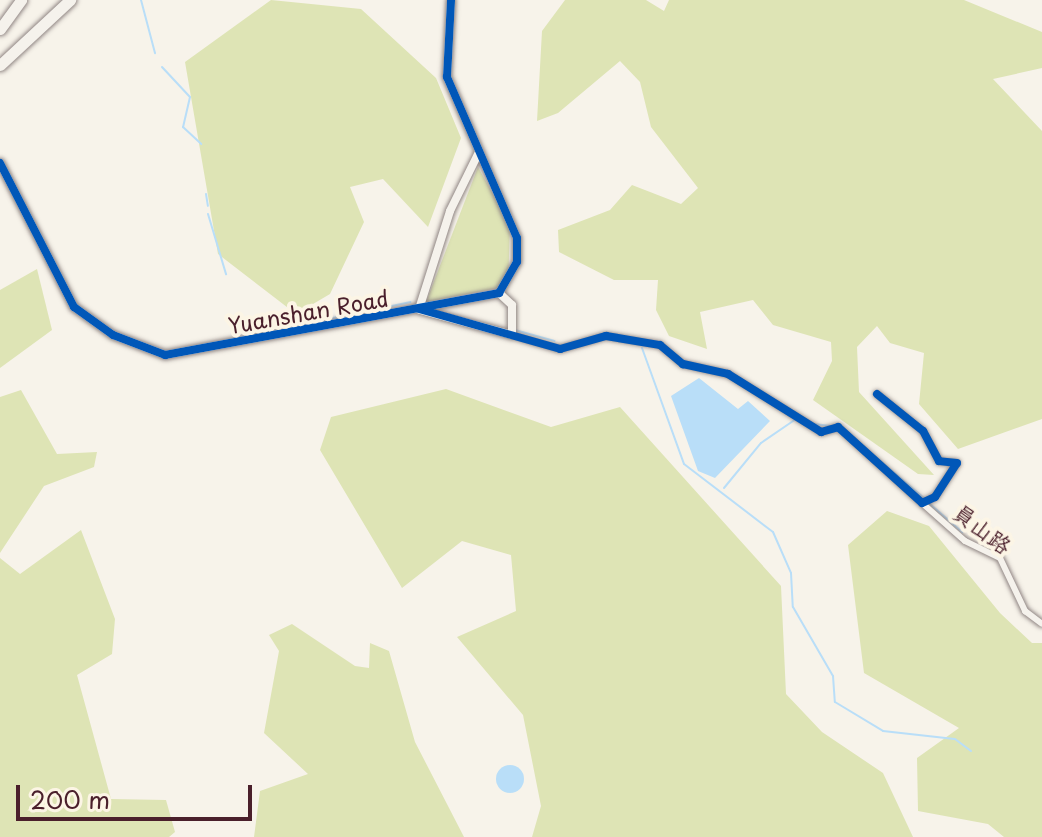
<!DOCTYPE html>
<meta charset="utf-8">
<style>
body{margin:0}
#map{position:relative;width:1042px;height:837px;overflow:hidden;background:#f7f3ea;font-family:"Playpen Sans","LXGW WenKai TC",sans-serif}
div>[style]{position:absolute}
[style*='--x']{left:calc(var(--x)*1px);top:calc(var(--y)*1px);width:calc(var(--w)*1px);rotate:calc(var(--a)*1deg)}
.green>*{inset:0;background:#dee4b5}
.water>*{inset:0;background:#b9def8}
.round{border-radius:50%}
.stream>*{height:2px;margin:-1px;padding:0 1px;transform-origin:1px;border-radius:1px;background:#b9def8}
.roads{filter:drop-shadow(0 0 2px #908684) drop-shadow(0 0 2px #908684)}
.minor>*{height:6px;margin:-3px;padding:0 3px;transform-origin:3px;border-radius:3px;background:#f5f2ec}
.tertiary>*{height:8px;margin:-4px;padding:0 4px;transform-origin:4px;border-radius:4px;background:#f5f2ec}
.motorway>*{height:11px;margin:-5.5px;padding:0 5.5px;transform-origin:5.5px;border-radius:5.5px;background:#f5f2ec}
.cycleway>*{height:8px;margin:-4px;padding:0 4px;transform-origin:4px;border-radius:4px;background:#0057b8}
span{translate:-50% -50%;white-space:nowrap;text-align:center;line-height:1.15;-webkit-text-stroke:8px #fcf5e5;paint-order:stroke}
.street-label{font-size:22px;color:#4a1f2b}
.scale{position:absolute;left:16px;top:785px;width:236px;height:36px;box-sizing:border-box;border:4px solid #4a1f2b;border-top:0;padding-left:10px;font-size:24px;line-height:28px;white-space:nowrap;color:#4a1f2b;-webkit-text-stroke:6px #fcf5e5;paint-order:stroke}
</style>
<div id="map">
<div class="green">
<i style="clip-path:polygon(271px 0,361px 9px,436px 78px,461px 138px,428px 227px,383px 179px,350px 187px,364px 222px,330px 294px,296px 314px,218px 254px,185px 62px)"></i>
<i style="clip-path:polygon(565px 0,646px 0,664px 11px,669px 0,964px 0,1042px 32px,1042px 68px,993px 79px,1042px 131px,1042px 419px,958px 449px,919px 404px,924px 353px,890px 343px,877px 326px,857px 347px,859px 392px,934px 475px,918px 474px,813px 400px,832px 361px,831px 342px,773px 325px,753px 300px,700px 312px,707px 349px,669px 336px,656px 310px,658px 280px,614px 280px,559px 252px,558px 230px,610px 210px,632px 185px,681px 204px,698px 188px,651px 127px,640px 82px,620px 61px,558px 113px,537px 121px,542px 31px)"></i>
<i style="clip-path:polygon(478px 167px,510px 225px,508px 286px,426px 302px)"></i>
<i style="clip-path:polygon(37px 269px,52px 330px,0 368px,0 290px)"></i>
<i style="clip-path:polygon(446px 389px,551px 427px,620px 407px,781px 586px,786px 694px,822px 732px,883px 773px,913px 837px,532px 837px,541px 806px,523px 715px,457px 637px,516px 611px,511px 555px,462px 541px,402px 588px,320px 450px,331px 417px)"></i>
<i style="clip-path:polygon(21px 390px,57px 454px,97px 452px,94px 467px,44px 486px,0 553px,0 397px)"></i>
<i style="clip-path:polygon(887px 511px,929px 526px,1000px 613px,1032px 643px,1042px 643px,1042px 837px,1004px 837px,988px 824px,918px 811px,917px 758px,959px 728px,864px 673px,848px 545px)"></i>
<i style="clip-path:polygon(81px 530px,115px 619px,112px 654px,77px 675px,111px 799px,166px 800px,175px 832px,169px 837px,0 837px,0 558px,20px 574px)"></i>
<i style="clip-path:polygon(292px 624px,355px 666px,369px 668px,370px 643px,389px 651px,415px 742px,464px 837px,254px 837px,260px 791px,308px 774px,264px 733px,279px 651px,269px 635px)"></i>
</div>
<div class="water">
<i style="clip-path:polygon(699px 378px,738px 409px,748px 401px,770px 421px,715px 478px,698px 471px,671px 396px)"></i>
<i class="round" style="left:496px;top:765px;width:28px;height:28px"></i>
</div>
<div class="stream">
<i style="--x:141;--y:0;--w:55;--a:75.2"></i>
<i style="--x:162;--y:67;--w:41;--a:47"></i>
<i style="--x:190;--y:97;--w:31;--a:103"></i>
<i style="--x:183;--y:127;--w:25;--a:43"></i>
<i style="--x:206;--y:194;--w:12;--a:81"></i>
<i style="--x:208;--y:214;--w:63;--a:73.3"></i>
<i style="--x:387;--y:307;--w:24;--a:-12"></i>
<i style="--x:308;--y:323;--w:56;--a:-11.3"></i>
<i style="--x:515;--y:330;--w:41;--a:15.4"></i>
<i style="--x:642;--y:348;--w:123;--a:70.1"></i>
<i style="--x:684;--y:464;--w:112;--a:37.4"></i>
<i style="--x:773;--y:532;--w:45;--a:66.3"></i>
<i style="--x:791;--y:573;--w:34;--a:87"></i>
<i style="--x:793;--y:607;--w:80;--a:59.9"></i>
<i style="--x:833;--y:676;--w:26;--a:86"></i>
<i style="--x:835;--y:702;--w:56;--a:31.1"></i>
<i style="--x:883;--y:731;--w:72;--a:6.3"></i>
<i style="--x:955;--y:739;--w:20;--a:37"></i>
<i style="--x:814;--y:424;--w:17;--a:7"></i>
<i style="--x:851;--y:436;--w:97;--a:40.4"></i>
<i style="--x:724;--y:488;--w:58;--a:-50.6"></i>
<i style="--x:761;--y:443;--w:42;--a:-34.4"></i>
<i style="--x:930;--y:504;--w:43;--a:41.2"></i>
</div>
<div class="roads">
<div class="minor">
<i style="--x:512;--y:335;--w:50;--a:16.3"></i>
<i style="--x:560;--y:349;--w:48;--a:-15.8"></i>
<i style="--x:606;--y:336;--w:55;--a:9.5"></i>
<i style="--x:660;--y:345;--w:30;--a:40"></i>
<i style="--x:683;--y:364;--w:46;--a:12.5"></i>
<i style="--x:728;--y:374;--w:110;--a:31.9"></i>
<i style="--x:821;--y:432;--w:18;--a:-16"></i>
<i style="--x:838;--y:427;--w:113;--a:42.1"></i>
<i style="--x:922;--y:503;--w:14;--a:-25"></i>
<i style="--x:935;--y:497;--w:40;--a:-57.1"></i>
<i style="--x:957;--y:463;--w:18;--a:-174"></i>
<i style="--x:939;--y:461;--w:34;--a:-118"></i>
<i style="--x:923;--y:431;--w:59;--a:-141.2"></i>
<i style="--x:922;--y:503;--w:57;--a:41.5"></i>
<i style="--x:965;--y:541;--w:39;--a:26"></i>
<i style="--x:1000;--y:558;--w:59;--a:64.7"></i>
<i style="--x:1025;--y:611;--w:21;--a:37"></i>
</div>
<div class="tertiary">
<i style="--x:0;--y:163;--w:162;--a:62.8"></i>
<i style="--x:74;--y:307;--w:48;--a:35.7"></i>
<i style="--x:113;--y:335;--w:56;--a:21"></i>
<i style="--x:165;--y:355;--w:340;--a:-10.5"></i>
<i style="--x:499;--y:293;--w:36;--a:-60"></i>
<i style="--x:517;--y:262;--w:24;--a:-90"></i>
<i style="--x:517;--y:238;--w:176;--a:-113.5"></i>
<i style="--x:447;--y:77;--w:77;--a:-87"></i>
<i style="--x:419;--y:309;--w:103;--a:-72.4"></i>
<i style="--x:450;--y:211;--w:64;--a:-63.8"></i>
<i style="--x:420;--y:310;--w:95;--a:15.2"></i>
<i style="--x:512;--y:335;--w:30;--a:-90"></i>
<i style="--x:512;--y:305;--w:18;--a:-137"></i>
</div>
<div class="motorway">
<i style="--x:0;--y:29;--w:36;--a:-54"></i>
<i style="--x:0;--y:65;--w:96;--a:-42.9"></i>
</div>
</div>
<div class="cycleway">
<i style="--x:0;--y:163;--w:162;--a:62.8"></i>
<i style="--x:74;--y:307;--w:48;--a:35.7"></i>
<i style="--x:113;--y:335;--w:56;--a:21"></i>
<i style="--x:165;--y:355;--w:340;--a:-10.5"></i>
<i style="--x:499;--y:293;--w:36;--a:-60"></i>
<i style="--x:517;--y:262;--w:24;--a:-90"></i>
<i style="--x:517;--y:238;--w:176;--a:-113.5"></i>
<i style="--x:447;--y:77;--w:77;--a:-87"></i>
<i style="--x:419;--y:309;--w:147;--a:15.8"></i>
<i style="--x:560;--y:349;--w:48;--a:-15.8"></i>
<i style="--x:606;--y:336;--w:55;--a:9.5"></i>
<i style="--x:660;--y:345;--w:30;--a:40"></i>
<i style="--x:683;--y:364;--w:46;--a:12.5"></i>
<i style="--x:728;--y:374;--w:110;--a:31.9"></i>
<i style="--x:821;--y:432;--w:18;--a:-16"></i>
<i style="--x:838;--y:427;--w:113;--a:42.1"></i>
<i style="--x:922;--y:503;--w:14;--a:-25"></i>
<i style="--x:935;--y:497;--w:40;--a:-57.1"></i>
<i style="--x:957;--y:463;--w:18;--a:-174"></i>
<i style="--x:939;--y:461;--w:34;--a:-118"></i>
<i style="--x:923;--y:431;--w:59;--a:-141.2"></i>
</div>
<div class="street-label">
<span style="left:308px;top:311px;rotate:-10deg">Yuanshan Road</span>
<span style="left:983px;top:528px;rotate:37deg">員山路</span>
</div>
<div class="scale">200 m</div>
</div>
